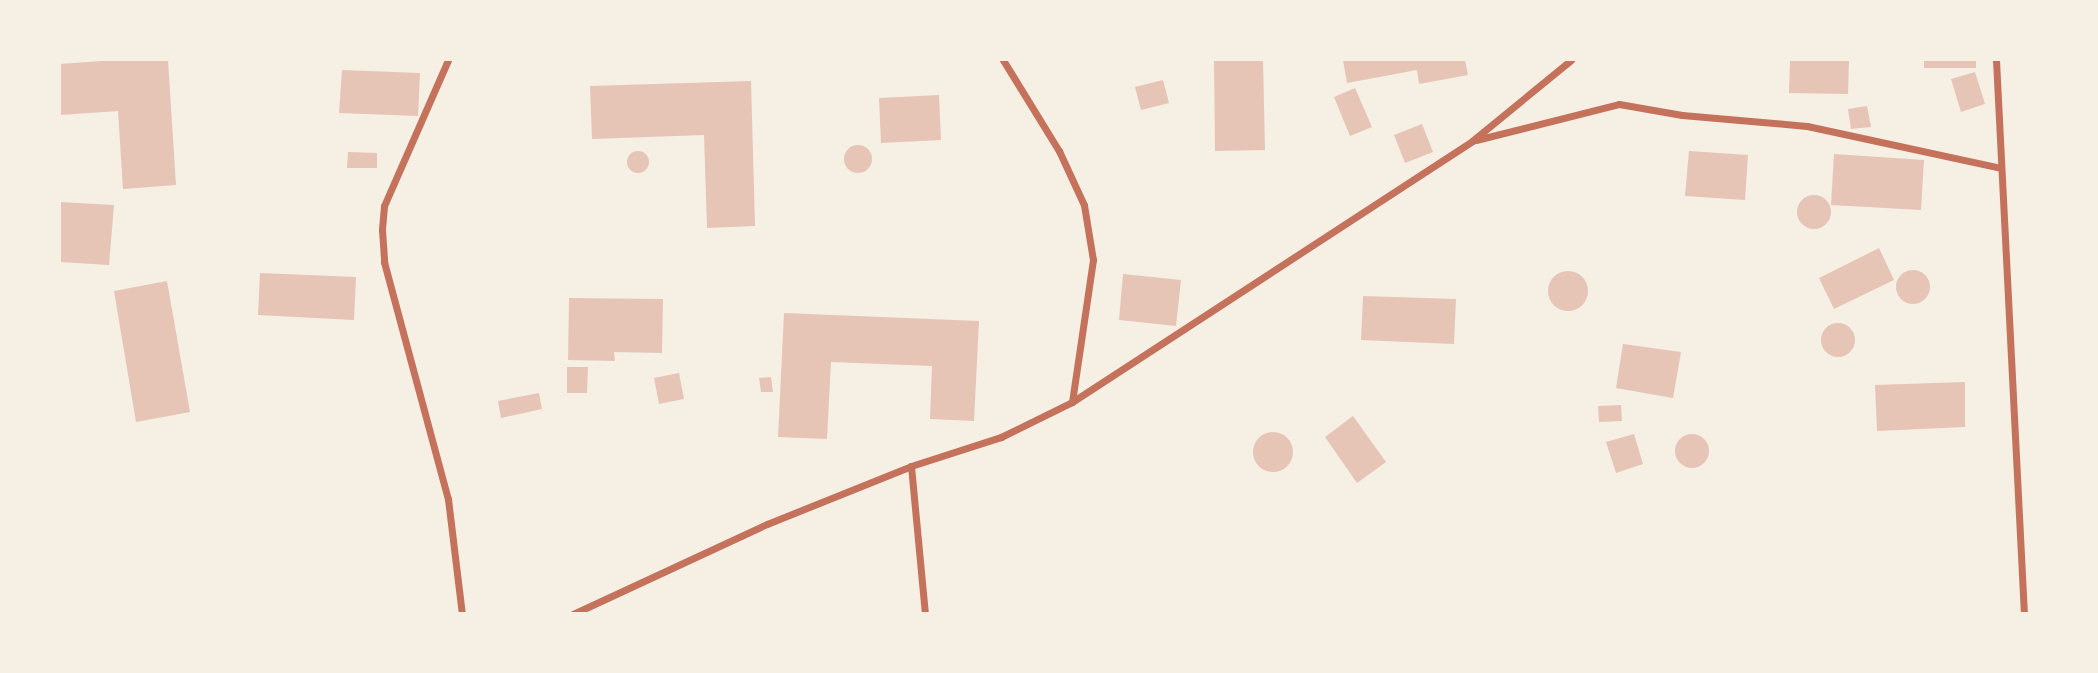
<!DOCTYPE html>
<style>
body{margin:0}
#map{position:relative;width:2098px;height:673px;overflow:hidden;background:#f6efe4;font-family:Helvetica,sans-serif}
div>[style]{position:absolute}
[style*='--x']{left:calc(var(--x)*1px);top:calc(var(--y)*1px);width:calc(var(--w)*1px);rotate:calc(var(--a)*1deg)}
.building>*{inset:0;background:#e6c5b7}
.round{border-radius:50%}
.minor>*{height:7px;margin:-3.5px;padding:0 3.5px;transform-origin:3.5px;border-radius:3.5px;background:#c5725c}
span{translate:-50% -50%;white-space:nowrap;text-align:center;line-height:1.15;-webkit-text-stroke:5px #f6efe4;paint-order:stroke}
.frame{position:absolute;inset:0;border:61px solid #f6efe4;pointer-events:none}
</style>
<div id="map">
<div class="building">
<i style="clip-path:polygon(115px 60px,168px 60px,176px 185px,123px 189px,118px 111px,60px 115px,60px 64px)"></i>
<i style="clip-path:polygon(1263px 60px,1265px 150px,1215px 151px,1214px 61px)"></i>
<i style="clip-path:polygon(1343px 60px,1465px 60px,1468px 75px,1419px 84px,1417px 70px,1347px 83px)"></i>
<i style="clip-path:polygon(1790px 60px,1849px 60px,1848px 94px,1789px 93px)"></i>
<i style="clip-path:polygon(1924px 60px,1976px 60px,1976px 68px,1924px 68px)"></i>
<i style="clip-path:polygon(342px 70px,420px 73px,418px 116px,339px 113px)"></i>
<i style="clip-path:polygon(1975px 72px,1985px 104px,1961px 112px,1951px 79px)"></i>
<i style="clip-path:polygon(1163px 80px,1169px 103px,1141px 110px,1135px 87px)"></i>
<i style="clip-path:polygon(751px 81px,755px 226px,707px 228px,704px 135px,592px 139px,590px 86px)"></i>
<i style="clip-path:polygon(1355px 88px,1372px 127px,1350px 136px,1334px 97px)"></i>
<i style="clip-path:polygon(939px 95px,941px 140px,881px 143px,879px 98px)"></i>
<i style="clip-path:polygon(1867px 106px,1871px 127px,1851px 129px,1848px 109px)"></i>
<i style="clip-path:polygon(1422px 124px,1433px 152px,1405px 163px,1394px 135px)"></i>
<i class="round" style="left:844px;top:145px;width:28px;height:28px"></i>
<i style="clip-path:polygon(1689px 151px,1748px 155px,1745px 200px,1685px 196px)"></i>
<i class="round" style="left:627px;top:151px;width:22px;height:22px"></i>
<i style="clip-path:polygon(348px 152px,377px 153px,377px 168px,347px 168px)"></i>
<i style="clip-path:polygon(1834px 154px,1924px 160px,1921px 210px,1831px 205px)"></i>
<i class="round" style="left:1797px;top:195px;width:34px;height:34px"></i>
<i style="clip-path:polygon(60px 202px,114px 205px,109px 265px,60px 262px)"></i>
<i style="clip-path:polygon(1879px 248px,1894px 280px,1834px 309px,1819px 278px)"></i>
<i class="round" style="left:1896px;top:270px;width:34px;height:34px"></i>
<i class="round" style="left:1548px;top:271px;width:40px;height:40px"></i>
<i style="clip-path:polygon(260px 273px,356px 277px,354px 320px,258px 315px)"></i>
<i style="clip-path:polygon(1123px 274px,1181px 280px,1176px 326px,1119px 320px)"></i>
<i style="clip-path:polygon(167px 281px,190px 412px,136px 422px,114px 291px)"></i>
<i style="clip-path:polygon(1363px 296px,1456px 299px,1454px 344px,1361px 340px)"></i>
<i style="clip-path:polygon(569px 298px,663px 299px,662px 353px,614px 352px,615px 361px,568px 360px)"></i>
<i style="clip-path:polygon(784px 313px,979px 321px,974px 421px,930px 419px,932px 366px,831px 362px,827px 439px,778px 437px)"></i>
<i class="round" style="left:1821px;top:323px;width:34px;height:34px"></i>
<i style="clip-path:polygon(1623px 344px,1681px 352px,1673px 398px,1616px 388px)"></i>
<i style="clip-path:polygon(567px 367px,588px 367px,587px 393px,567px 393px)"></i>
<i style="clip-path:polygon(679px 373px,684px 399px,659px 404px,654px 378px)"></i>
<i style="clip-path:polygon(771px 377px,773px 392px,761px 392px,759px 378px)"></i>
<i style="clip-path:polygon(1965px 382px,1965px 427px,1877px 431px,1875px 385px)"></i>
<i style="clip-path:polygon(539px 393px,542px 409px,501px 418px,498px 401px)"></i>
<i style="clip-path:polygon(1621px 405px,1622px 421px,1599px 422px,1598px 406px)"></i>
<i style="clip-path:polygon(1353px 416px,1386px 462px,1357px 483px,1325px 437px)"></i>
<i class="round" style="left:1253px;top:432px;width:40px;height:40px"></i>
<i class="round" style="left:1675px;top:434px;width:34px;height:34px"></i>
<i style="clip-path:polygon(1634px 434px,1643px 464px,1616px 473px,1606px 442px)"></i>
</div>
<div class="minor">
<i style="--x:448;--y:60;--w:159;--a:113.7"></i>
<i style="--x:384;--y:206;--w:24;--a:95"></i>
<i style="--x:382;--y:230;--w:32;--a:86"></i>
<i style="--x:384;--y:262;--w:245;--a:74.9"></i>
<i style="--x:448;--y:499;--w:116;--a:83.1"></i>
<i style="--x:1996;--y:60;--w:555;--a:87.11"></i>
<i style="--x:1476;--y:140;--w:147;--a:-14.1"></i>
<i style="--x:1619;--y:104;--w:64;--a:9.9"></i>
<i style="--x:1682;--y:115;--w:125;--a:5"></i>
<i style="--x:1807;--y:126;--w:198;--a:12.2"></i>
<i style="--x:1072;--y:402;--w:478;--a:-33.1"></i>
<i style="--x:1472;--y:141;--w:128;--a:-39.3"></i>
<i style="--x:911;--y:466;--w:149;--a:84.6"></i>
<i style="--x:573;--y:614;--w:214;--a:-24.9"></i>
<i style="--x:767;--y:524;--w:155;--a:-21.9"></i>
<i style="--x:911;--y:466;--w:95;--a:-17.9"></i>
<i style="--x:1001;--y:437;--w:79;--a:-26.2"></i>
<i style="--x:1072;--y:402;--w:144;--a:-81.6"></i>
<i style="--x:1093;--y:260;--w:56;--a:-99.3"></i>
<i style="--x:1084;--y:205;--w:60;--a:-114.8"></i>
<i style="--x:1059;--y:151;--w:107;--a:-121.6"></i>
</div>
<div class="frame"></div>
</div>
